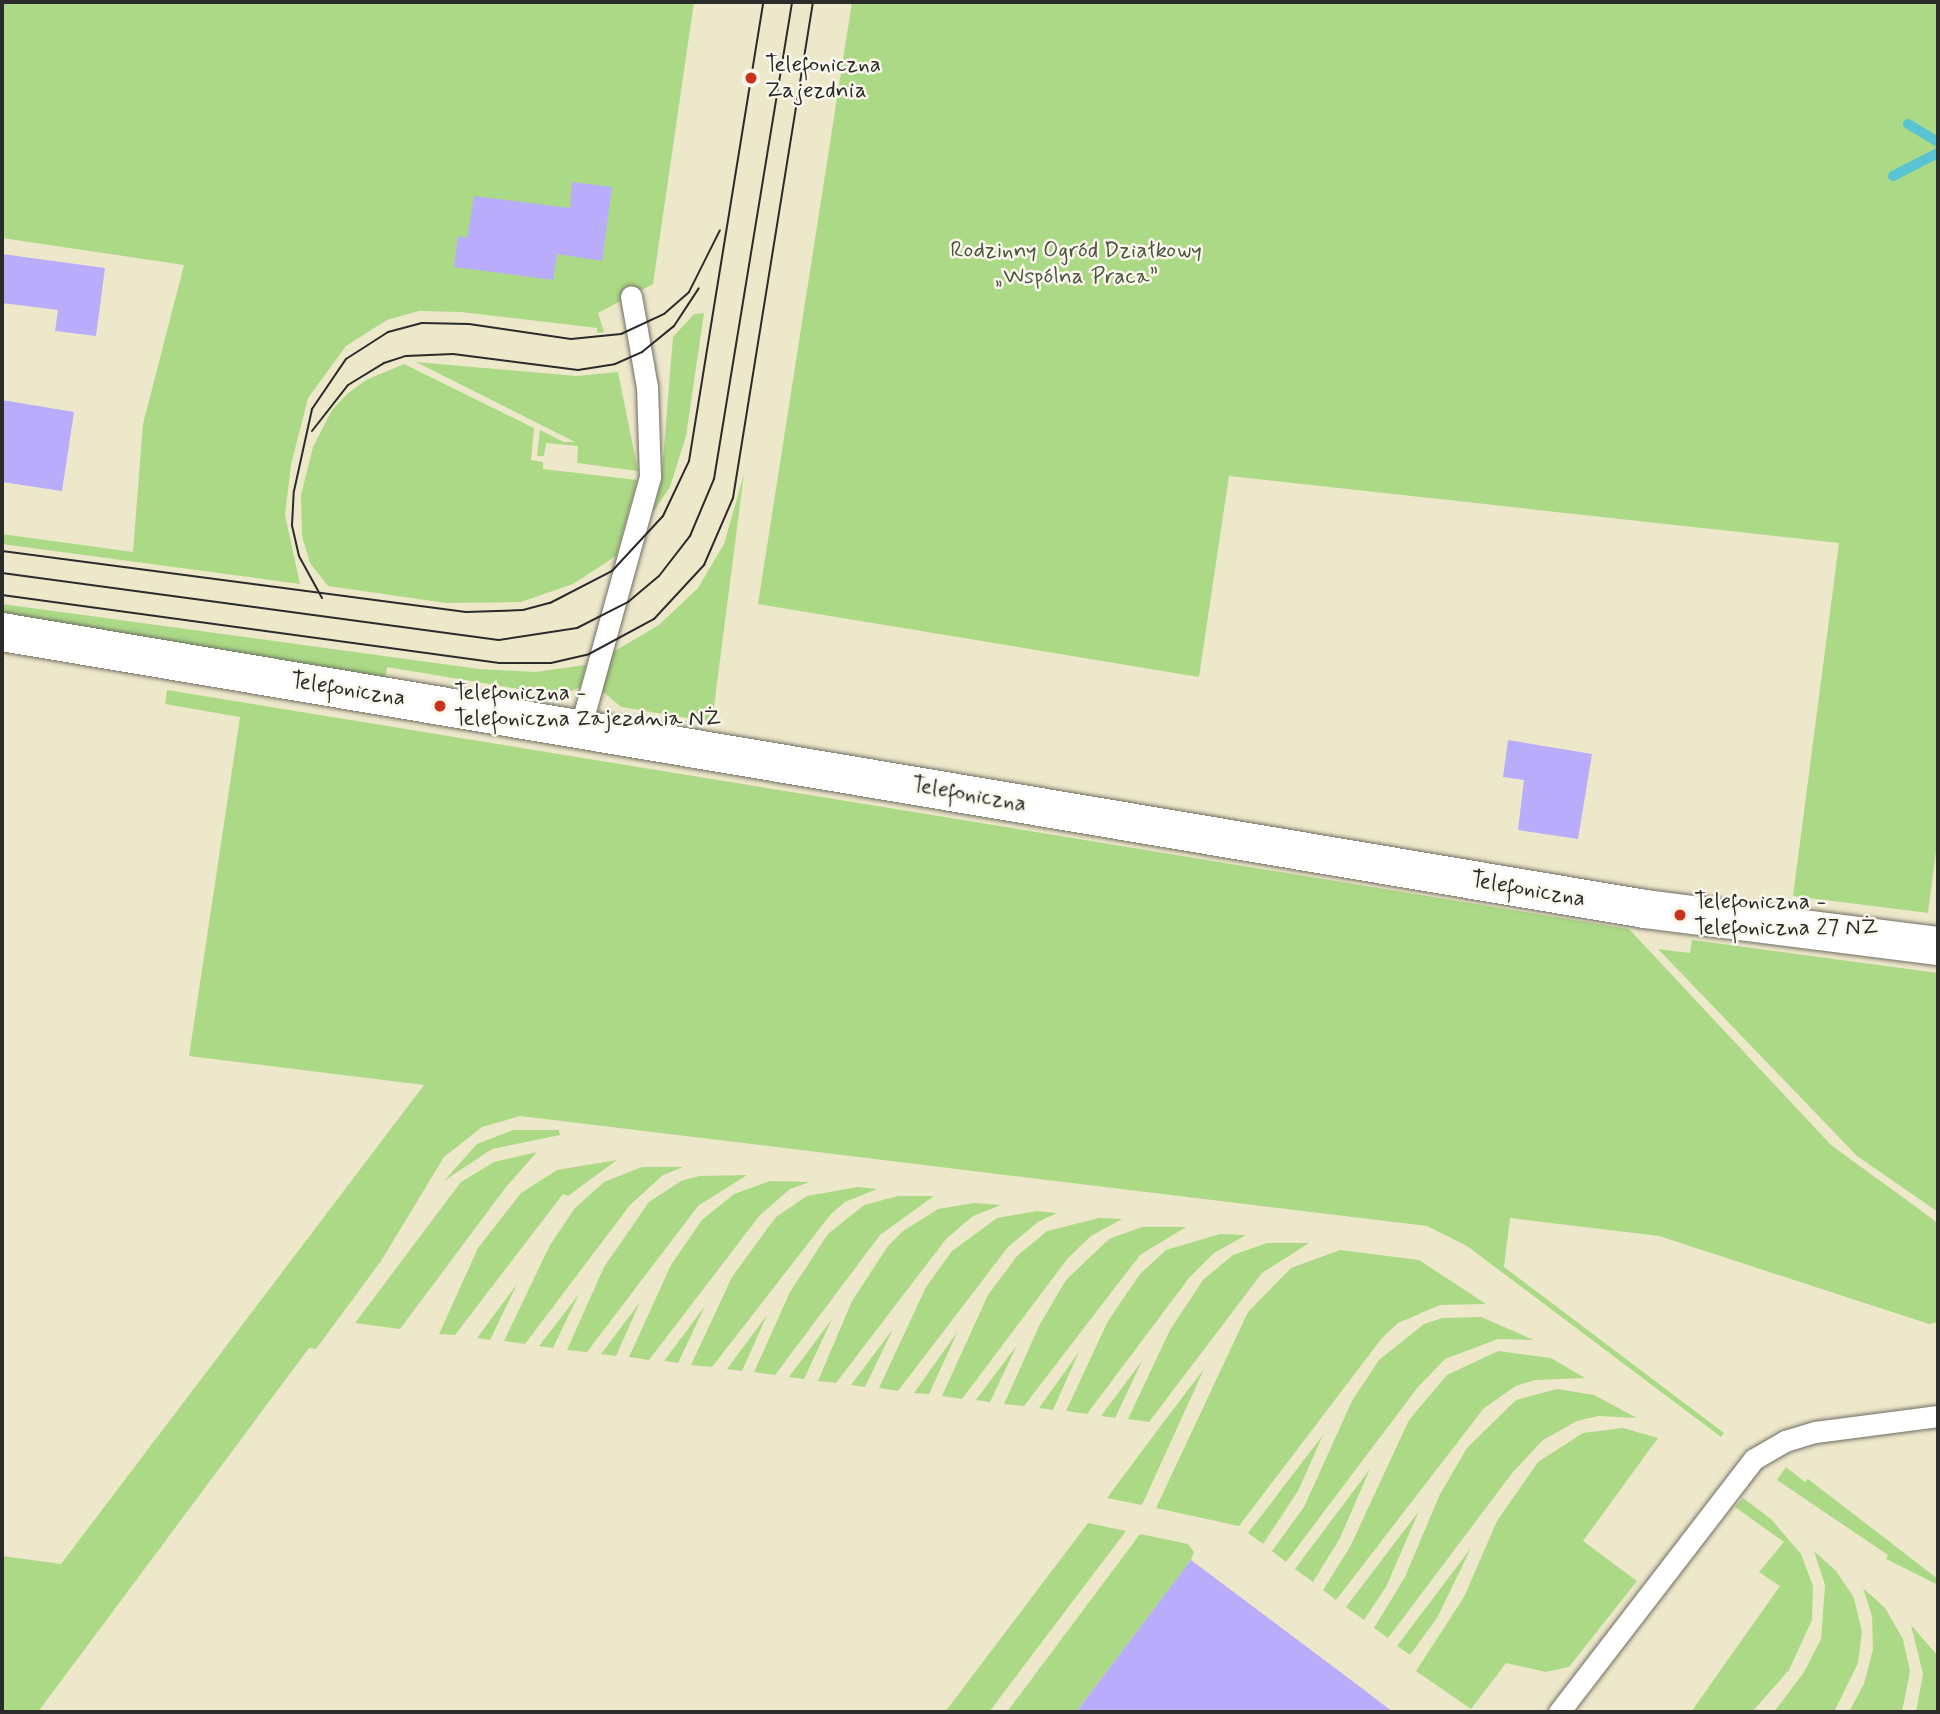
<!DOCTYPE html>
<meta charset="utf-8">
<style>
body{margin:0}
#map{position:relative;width:1940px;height:1714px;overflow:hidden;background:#eee8cb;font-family:Mynerve,sans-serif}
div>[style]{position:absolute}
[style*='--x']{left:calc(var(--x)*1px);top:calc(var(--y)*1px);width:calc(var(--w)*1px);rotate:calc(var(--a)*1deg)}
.green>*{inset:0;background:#acd986}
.stream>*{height:10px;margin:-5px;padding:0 5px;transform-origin:5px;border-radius:5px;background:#58c4d1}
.building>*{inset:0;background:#b9acfa}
.roads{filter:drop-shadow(0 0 2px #6f6d63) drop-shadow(0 0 2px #6f6d63)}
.service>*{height:21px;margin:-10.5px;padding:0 10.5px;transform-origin:10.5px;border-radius:10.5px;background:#fff}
.tertiary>*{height:38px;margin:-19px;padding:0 19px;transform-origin:19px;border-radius:19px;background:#fff}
.tram>*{height:2px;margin:-1px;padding:0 1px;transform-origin:1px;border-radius:1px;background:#2b2b2b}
.dots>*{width:19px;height:19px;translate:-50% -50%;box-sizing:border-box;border:4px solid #fbf7ec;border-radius:50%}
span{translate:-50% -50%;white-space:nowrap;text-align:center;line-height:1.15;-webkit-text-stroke:5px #fbf7ec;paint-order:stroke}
.poi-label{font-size:23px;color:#2b2b2b}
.left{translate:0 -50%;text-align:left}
.park-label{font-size:23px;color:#4b5642}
.street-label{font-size:23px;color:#2b2b2b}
.frame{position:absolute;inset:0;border:4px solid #2b2b2b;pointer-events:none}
</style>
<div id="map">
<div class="green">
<i style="clip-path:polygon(2px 2px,694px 2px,653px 284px,598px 313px,604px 332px,597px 333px,597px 328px,461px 312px,419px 311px,387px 320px,346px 346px,308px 398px,291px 465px,285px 515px,300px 584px,2px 544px,2px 534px,133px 552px,143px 424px,184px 265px,2px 238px)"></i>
<i style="clip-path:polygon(852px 2px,1938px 2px,1938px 836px,1928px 913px,1793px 896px,1839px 543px,1229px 476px,1199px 677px,758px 604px)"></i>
<i style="clip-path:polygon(704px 313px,686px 436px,670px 487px,653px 512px,661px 484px,673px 337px,694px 314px)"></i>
<i style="clip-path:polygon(416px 362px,576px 376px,618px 372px,638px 471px,577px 463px,578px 446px,546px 443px,544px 456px,537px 456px,540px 430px,564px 442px,575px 442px)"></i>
<i style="clip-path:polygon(404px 364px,534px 428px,531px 460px,543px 462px,543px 469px,637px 480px,616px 556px,573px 584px,521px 602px,446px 603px,328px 586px,310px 563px,302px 536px,301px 495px,313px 447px,332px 410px,347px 394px,366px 380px)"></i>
<i style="clip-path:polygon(744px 474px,712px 722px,621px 707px,602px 691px,613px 652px,659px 625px,698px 588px,724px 544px)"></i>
<i style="clip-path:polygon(2px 604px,479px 669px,535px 672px,586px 665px,580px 687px,560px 696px,387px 667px,385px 679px,2px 613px)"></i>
<i style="clip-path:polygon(167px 690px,1629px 929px,1831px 1145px,1938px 1223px,1938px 1322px,1929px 1324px,1659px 1236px,1510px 1218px,1504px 1267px,1724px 1433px,1721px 1437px,1467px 1246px,1427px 1226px,520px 1116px,482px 1127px,444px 1157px,381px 1261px,316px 1349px,309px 1348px,38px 1712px,2px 1712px,2px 1556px,61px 1564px,424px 1085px,189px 1056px,240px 717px,165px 704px)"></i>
<i style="clip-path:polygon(1692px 940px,1938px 973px,1938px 1212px,1857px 1156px,1658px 949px,1690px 953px)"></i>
<i style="clip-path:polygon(513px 1130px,559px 1130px,560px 1135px,492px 1149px,444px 1181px,477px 1144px)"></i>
<i style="clip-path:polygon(537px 1152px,506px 1187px,400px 1329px,355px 1323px,461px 1182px,494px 1162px)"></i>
<i style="clip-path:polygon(617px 1160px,568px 1196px,563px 1194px,455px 1335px,439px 1334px,478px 1248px,521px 1193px,557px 1170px)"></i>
<i style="clip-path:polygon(642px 1167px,683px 1167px,663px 1175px,630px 1205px,525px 1344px,504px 1341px,550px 1245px,575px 1208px,604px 1182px)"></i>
<i style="clip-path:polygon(747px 1175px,698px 1206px,587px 1352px,567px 1350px,604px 1267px,649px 1202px,681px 1181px,699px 1176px)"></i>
<i style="clip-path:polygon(770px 1181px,810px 1182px,790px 1189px,760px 1215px,649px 1360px,629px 1357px,671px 1265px,702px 1220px,734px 1194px)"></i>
<i style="clip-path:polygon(858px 1187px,877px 1189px,845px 1202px,831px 1214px,712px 1367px,691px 1365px,732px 1277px,776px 1217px,807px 1196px)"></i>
<i style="clip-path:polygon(898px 1196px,934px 1196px,880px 1235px,775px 1375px,754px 1372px,790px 1292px,828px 1234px,864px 1205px)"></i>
<i style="clip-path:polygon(974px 1203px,1001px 1205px,973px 1216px,946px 1239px,836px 1383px,818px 1381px,852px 1301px,888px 1246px,903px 1231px,938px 1209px)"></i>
<i style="clip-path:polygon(1037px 1211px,1057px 1213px,1038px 1222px,1008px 1247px,898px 1391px,879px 1388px,926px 1287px,952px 1251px,997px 1218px)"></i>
<i style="clip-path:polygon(1099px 1218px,1122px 1219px,1091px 1236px,1068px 1258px,962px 1399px,942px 1396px,988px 1295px,1017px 1256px,1047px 1231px)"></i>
<i style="clip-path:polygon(1142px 1227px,1186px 1227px,1140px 1255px,1024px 1406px,1004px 1404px,1040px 1324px,1066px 1280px,1109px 1239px)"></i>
<i style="clip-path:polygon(1220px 1234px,1246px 1235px,1214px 1253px,1189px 1278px,1087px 1414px,1066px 1411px,1108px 1321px,1140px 1274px,1166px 1250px)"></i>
<i style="clip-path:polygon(1267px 1243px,1309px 1243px,1262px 1273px,1149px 1422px,1128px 1419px,1170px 1330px,1203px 1280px,1233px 1255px)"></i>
<i style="clip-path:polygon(1340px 1250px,1419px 1260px,1486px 1304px,1440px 1305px,1398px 1323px,1382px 1338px,1239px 1526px,1156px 1508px,1248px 1312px,1291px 1268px)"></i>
<i style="clip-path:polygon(517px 1284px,490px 1340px,477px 1338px)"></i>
<i style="clip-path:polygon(579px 1294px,553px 1348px,539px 1346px)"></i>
<i style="clip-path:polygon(640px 1302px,616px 1356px,601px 1354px)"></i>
<i style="clip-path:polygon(705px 1306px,678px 1363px,664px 1361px)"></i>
<i style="clip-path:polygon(767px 1315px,742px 1371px,727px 1369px)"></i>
<i style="clip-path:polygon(1481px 1317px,1534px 1340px,1498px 1339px,1445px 1359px,1418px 1387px,1286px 1562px,1272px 1551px,1304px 1507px,1352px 1401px,1379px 1360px,1424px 1324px,1442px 1318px)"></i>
<i style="clip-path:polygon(832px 1319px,804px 1379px,789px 1377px)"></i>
<i style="clip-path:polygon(893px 1329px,865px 1387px,851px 1385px)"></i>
<i style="clip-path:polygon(958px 1331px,929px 1394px,914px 1393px)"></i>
<i style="clip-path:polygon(1017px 1345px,990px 1402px,976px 1400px)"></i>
<i style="clip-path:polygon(1498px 1351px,1551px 1358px,1585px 1378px,1535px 1380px,1516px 1386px,1484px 1408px,1336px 1600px,1323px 1590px,1350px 1547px,1409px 1420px,1447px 1375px)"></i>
<i style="clip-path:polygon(1079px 1352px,1053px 1410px,1039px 1408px)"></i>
<i style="clip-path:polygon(1142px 1361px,1115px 1418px,1101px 1416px)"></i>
<i style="clip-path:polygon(1204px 1369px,1142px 1505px,1107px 1498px,1162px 1424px)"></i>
<i style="clip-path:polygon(1557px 1389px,1594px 1395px,1637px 1418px,1598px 1416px,1577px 1421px,1543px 1440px,1513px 1472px,1388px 1638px,1374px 1628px,1405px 1577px,1440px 1494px,1467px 1448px,1516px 1400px)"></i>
<i style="clip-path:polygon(1623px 1428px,1658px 1438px,1583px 1541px,1637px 1581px,1569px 1667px,1546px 1672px,1506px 1663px,1471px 1709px,1416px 1671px,1464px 1597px,1497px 1521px,1538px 1462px,1583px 1433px)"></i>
<i style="clip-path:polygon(1323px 1435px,1298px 1491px,1263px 1544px,1248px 1533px)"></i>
<i style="clip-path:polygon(1786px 1467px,1805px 1482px,1808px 1479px,1938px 1579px,1938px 1585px,1886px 1559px,1888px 1555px,1777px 1480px)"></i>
<i style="clip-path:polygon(1370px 1469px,1340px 1538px,1313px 1582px,1295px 1569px)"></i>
<i style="clip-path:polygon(1743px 1498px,1771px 1519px,1801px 1554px,1813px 1586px,1812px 1620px,1789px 1670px,1752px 1712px,1691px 1712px,1780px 1586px,1759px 1572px,1784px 1542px,1735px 1507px)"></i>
<i style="clip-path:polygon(1419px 1511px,1386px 1587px,1364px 1620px,1346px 1607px)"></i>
<i style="clip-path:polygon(1088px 1523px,1126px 1531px,989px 1712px,945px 1712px)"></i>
<i style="clip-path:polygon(1140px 1534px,1188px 1544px,1194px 1552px,1191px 1560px,1076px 1712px,1007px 1712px)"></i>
<i style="clip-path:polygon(1471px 1548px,1437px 1618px,1410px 1655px,1397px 1646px)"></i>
<i style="clip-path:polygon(1814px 1551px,1836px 1571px,1854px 1598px,1862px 1632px,1858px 1663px,1834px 1712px,1774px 1712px,1804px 1672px,1821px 1639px,1825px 1585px)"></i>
<i style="clip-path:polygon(1863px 1588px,1885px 1608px,1903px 1639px,1910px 1671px,1902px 1712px,1849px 1712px,1864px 1684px,1873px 1649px,1872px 1616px)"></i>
<i style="clip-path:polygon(1911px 1625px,1938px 1656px,1938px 1712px,1916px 1712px,1923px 1674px)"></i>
</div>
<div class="stream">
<i style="--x:1908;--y:124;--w:35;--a:31"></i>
<i style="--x:1893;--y:176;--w:51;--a:-27.1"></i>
</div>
<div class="building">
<i style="clip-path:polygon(572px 182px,612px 187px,602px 261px,557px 254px,553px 280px,454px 267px,458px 236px,467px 238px,474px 196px,570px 208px)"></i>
<i style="clip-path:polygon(2px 254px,105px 268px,96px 336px,55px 331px,58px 310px,2px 303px)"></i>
<i style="clip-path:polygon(2px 400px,74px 412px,62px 491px,2px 482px)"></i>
<i style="clip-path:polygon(1508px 740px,1592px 754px,1578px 839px,1518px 830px,1524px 780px,1503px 777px)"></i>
<i style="clip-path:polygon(1191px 1560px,1359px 1686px,1393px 1712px,1076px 1712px)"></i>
</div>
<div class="roads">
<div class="service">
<i style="--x:580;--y:729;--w:262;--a:-74.5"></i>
<i style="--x:650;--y:477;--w:90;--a:-91.9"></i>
<i style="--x:647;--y:387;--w:92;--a:-100"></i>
<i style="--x:1559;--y:1712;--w:319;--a:-52.4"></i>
<i style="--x:1754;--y:1459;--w:36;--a:-30"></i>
<i style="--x:1785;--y:1441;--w:31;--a:-17"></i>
<i style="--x:1815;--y:1432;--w:124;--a:-7.4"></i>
</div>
<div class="tertiary">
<i style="--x:2;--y:632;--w:1666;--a:9.57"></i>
<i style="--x:1645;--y:909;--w:295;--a:7.2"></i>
</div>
</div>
<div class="tram">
<i style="--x:312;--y:431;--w:58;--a:-52"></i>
<i style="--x:348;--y:385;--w:42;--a:-31.4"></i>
<i style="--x:384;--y:363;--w:23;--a:-18"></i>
<i style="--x:406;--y:356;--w:47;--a:-2.4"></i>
<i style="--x:453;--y:354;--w:126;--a:7.3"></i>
<i style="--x:578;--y:370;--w:37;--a:-9"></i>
<i style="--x:615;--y:364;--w:30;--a:-24"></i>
<i style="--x:642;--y:352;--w:41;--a:-39.1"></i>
<i style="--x:674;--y:326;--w:45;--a:-56.7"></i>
<i style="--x:2;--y:551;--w:468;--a:7.5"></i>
<i style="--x:466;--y:612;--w:57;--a:-2"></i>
<i style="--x:523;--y:610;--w:28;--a:-15"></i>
<i style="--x:550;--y:603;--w:70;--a:-27.3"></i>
<i style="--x:612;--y:571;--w:75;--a:-47.2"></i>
<i style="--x:663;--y:516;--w:61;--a:-64.7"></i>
<i style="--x:689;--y:461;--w:465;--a:-80.8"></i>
<i style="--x:2;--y:573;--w:501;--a:7.68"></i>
<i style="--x:499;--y:640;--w:79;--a:-8.7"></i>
<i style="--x:577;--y:628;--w:57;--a:-27"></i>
<i style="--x:628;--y:602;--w:40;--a:-40"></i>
<i style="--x:659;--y:576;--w:51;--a:-52.2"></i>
<i style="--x:690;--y:536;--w:62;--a:-67.2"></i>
<i style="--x:714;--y:479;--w:483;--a:-80.7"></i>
<i style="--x:2;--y:595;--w:502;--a:7.79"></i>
<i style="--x:499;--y:663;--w:52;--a:0"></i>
<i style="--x:551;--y:663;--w:39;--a:-13"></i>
<i style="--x:589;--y:654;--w:74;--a:-28.3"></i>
<i style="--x:654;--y:619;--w:74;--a:-47.2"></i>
<i style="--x:704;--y:565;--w:73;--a:-66.6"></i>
<i style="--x:733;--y:498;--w:502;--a:-80.84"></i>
<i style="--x:322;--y:598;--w:48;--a:-118.7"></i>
<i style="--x:299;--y:556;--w:32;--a:-103"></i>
<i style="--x:292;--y:525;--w:34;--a:-87"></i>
<i style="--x:294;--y:491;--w:84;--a:-77.6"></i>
<i style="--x:312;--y:409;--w:60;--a:-55.8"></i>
<i style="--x:346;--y:359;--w:50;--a:-32.7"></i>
<i style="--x:388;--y:332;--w:35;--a:-15"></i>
<i style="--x:422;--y:323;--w:47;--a:1.2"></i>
<i style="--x:469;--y:324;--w:103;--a:8.4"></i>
<i style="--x:571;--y:339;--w:50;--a:-5.7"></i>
<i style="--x:621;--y:334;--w:47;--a:-24.9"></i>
<i style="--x:664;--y:314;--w:33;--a:-41"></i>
<i style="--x:689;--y:292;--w:69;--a:-63.4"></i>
</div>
<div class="dots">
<i style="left:751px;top:78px;background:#c8321e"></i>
<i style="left:440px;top:706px;background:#c8321e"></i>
<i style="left:1680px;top:915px;background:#c8321e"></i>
</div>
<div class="poi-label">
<span class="left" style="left:765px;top:78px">Telefoniczna<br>Zajezdnia</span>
<span class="left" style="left:454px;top:706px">Telefoniczna -<br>Telefoniczna Zajezdnia NŻ</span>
<span class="left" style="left:1694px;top:915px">Telefoniczna -<br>Telefoniczna 27 NŻ</span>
</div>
<div class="park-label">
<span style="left:1076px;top:264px">Rodzinny Ogród Działkowy<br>„Wspólna Praca”</span>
</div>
<div class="street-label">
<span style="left:348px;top:690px;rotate:9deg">Telefoniczna</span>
<span style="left:969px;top:795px;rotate:10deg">Telefoniczna</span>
<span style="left:1528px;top:890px;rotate:10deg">Telefoniczna</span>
</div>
<div class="frame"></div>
</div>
